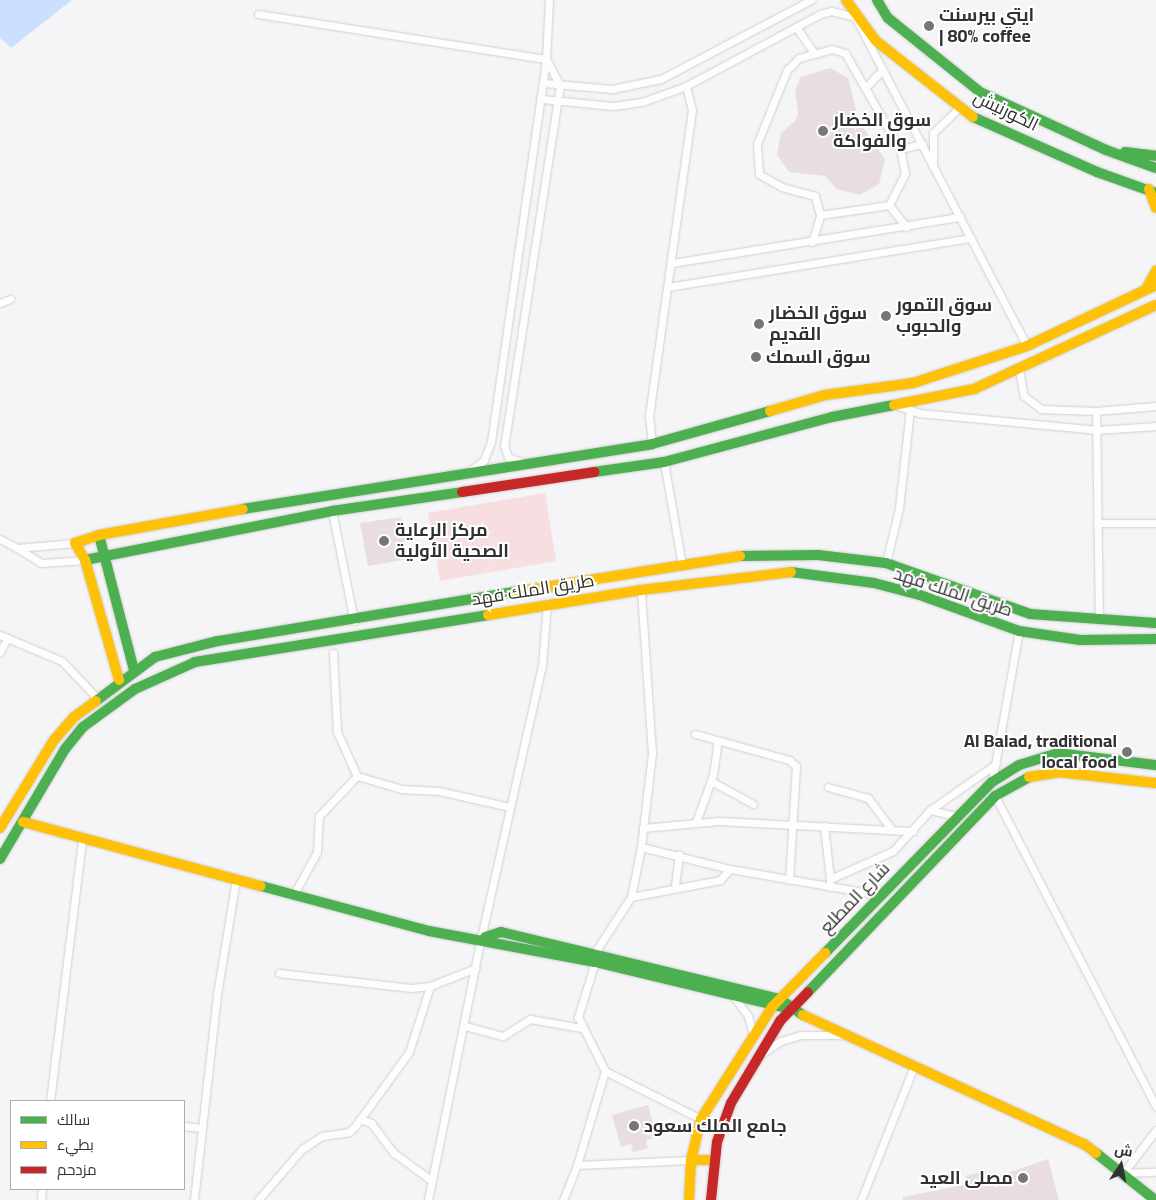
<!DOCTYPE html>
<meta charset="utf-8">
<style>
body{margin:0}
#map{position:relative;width:1156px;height:1200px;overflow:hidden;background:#f5f4f6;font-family:Georgia,Cairo,serif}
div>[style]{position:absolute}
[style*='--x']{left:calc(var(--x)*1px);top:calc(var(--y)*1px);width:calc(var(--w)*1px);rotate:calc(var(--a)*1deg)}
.green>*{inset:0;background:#f6dee1}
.water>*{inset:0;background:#cae0fc}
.building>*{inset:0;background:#e7dde3}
.roads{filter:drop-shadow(0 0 1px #d1d0d1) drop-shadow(0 0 1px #d1d0d1)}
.street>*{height:7px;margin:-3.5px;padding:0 3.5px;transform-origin:3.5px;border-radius:3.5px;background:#fefdfe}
.fast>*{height:10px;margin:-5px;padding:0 5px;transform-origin:5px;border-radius:5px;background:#4caf50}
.slow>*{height:10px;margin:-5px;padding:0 5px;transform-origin:5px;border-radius:5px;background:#ffc107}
.jam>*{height:10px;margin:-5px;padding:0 5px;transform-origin:5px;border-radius:5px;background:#c62828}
.dots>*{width:14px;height:14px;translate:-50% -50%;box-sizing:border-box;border:2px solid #fff;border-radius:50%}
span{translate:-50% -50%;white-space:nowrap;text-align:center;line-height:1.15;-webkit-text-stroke:4px #fff;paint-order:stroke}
.poi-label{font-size:18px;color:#323132;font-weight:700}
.left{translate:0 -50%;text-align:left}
.right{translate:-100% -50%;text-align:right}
.street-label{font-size:18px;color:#323132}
.legend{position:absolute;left:10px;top:1100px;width:175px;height:90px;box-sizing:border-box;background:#fff;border:1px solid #adadad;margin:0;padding:6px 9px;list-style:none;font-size:15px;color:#323132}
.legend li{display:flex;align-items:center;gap:10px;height:25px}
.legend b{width:25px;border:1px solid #adadad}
.north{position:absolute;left:1096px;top:1140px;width:50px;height:50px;-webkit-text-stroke:4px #fff;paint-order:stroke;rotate:11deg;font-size:14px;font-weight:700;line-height:20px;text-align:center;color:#323132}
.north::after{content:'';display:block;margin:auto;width:18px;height:22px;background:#323132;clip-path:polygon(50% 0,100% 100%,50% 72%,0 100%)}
</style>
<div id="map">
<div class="green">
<i style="clip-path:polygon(545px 493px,556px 561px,440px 581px,428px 513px)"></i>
</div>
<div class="water">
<i style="clip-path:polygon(0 0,72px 0,11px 48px,0 38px)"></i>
</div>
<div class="building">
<i style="clip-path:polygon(830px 68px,848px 78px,859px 122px,885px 159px,879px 184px,860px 195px,837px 189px,825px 176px,789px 172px,777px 155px,781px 133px,796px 120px,798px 112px,795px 91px,801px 77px)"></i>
<i style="clip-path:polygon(401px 517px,408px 559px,368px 566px,360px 523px)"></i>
<i style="clip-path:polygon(648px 1105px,657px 1137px,646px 1140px,648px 1148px,633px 1152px,631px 1144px,621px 1147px,612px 1115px)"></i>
<i style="clip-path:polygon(1048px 1159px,1059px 1200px,903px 1200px,903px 1197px,968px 1184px,965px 1176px,986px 1171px,987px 1180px)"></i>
</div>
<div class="roads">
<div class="street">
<i style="--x:258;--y:14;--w:291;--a:8.9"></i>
<i style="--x:546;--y:59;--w:59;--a:-87.1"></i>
<i style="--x:796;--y:27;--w:32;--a:55"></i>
<i style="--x:882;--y:70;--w:25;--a:133"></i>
<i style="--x:865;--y:88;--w:70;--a:60.2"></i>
<i style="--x:900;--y:149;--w:23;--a:-13"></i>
<i style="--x:544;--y:83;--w:68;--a:5"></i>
<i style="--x:612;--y:89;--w:50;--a:-11.5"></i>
<i style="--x:661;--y:79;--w:170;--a:-27.8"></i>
<i style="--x:542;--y:99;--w:71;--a:5.6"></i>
<i style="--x:613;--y:106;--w:29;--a:-8"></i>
<i style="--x:642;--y:102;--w:47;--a:-20"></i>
<i style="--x:686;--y:86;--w:152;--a:-28.2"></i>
<i style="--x:820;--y:14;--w:11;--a:-15"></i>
<i style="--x:831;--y:11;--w:25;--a:14"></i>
<i style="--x:855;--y:17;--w:371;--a:62.4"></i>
<i style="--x:933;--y:163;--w:30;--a:-90"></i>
<i style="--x:933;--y:133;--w:37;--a:-44"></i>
<i style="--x:889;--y:205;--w:35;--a:-63"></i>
<i style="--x:905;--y:174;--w:25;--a:-101"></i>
<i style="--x:820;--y:215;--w:20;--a:-105"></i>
<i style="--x:815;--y:196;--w:34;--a:-165"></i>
<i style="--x:782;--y:187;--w:26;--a:-151"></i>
<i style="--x:759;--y:174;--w:30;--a:-94"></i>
<i style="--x:757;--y:144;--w:80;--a:-67.9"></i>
<i style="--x:787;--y:70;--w:17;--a:-45"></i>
<i style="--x:799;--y:58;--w:34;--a:-15"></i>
<i style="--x:832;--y:49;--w:14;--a:17"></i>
<i style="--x:845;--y:53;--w:40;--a:60.3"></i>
<i style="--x:812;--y:242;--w:28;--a:-73"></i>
<i style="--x:820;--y:215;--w:70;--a:-8.2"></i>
<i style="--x:889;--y:205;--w:28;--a:52"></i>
<i style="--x:672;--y:263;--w:292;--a:-9.1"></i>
<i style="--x:668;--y:287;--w:307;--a:-9.2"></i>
<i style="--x:0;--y:303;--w:11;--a:-22"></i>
<i style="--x:1019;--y:369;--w:27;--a:80"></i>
<i style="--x:1024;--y:396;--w:21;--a:37"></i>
<i style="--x:1041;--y:409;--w:55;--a:2.1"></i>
<i style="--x:1096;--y:411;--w:60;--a:-4.8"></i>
<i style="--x:898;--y:406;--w:22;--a:18"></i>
<i style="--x:919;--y:413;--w:180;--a:5.4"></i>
<i style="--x:1098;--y:430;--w:58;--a:-3.9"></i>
<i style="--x:1096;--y:411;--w:209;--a:89.2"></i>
<i style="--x:652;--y:444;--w:28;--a:-96"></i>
<i style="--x:649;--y:416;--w:309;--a:-82"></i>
<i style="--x:692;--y:110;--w:25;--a:-104"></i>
<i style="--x:664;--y:462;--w:105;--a:80.1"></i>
<i style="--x:467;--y:473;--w:21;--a:-37"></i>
<i style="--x:484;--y:460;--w:19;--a:-69"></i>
<i style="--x:491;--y:442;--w:387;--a:-81.8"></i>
<i style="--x:546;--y:59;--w:30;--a:62"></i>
<i style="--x:560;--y:85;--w:364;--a:98.8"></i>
<i style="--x:504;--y:445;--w:13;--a:72"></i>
<i style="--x:508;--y:457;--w:17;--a:21"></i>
<i style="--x:332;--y:511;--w:112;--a:78.7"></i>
<i style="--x:1097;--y:523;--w:59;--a:0"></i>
<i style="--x:0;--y:539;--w:19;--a:28"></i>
<i style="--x:75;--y:543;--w:58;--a:175.1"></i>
<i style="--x:17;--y:548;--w:28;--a:32"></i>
<i style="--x:41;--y:563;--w:44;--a:-3.9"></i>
<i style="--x:886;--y:563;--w:57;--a:-76.7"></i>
<i style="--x:899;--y:508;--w:99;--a:-83.6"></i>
<i style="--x:0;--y:635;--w:67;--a:22.8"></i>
<i style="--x:62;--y:661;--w:51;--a:46.6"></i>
<i style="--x:0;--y:652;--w:16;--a:-63"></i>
<i style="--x:695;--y:734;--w:98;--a:15.5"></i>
<i style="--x:789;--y:760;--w:9;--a:41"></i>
<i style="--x:796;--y:766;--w:114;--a:93.5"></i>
<i style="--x:357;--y:776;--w:47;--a:16.1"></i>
<i style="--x:402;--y:789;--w:37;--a:3"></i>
<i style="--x:439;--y:791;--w:73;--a:12.7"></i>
<i style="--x:711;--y:781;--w:48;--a:28.7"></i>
<i style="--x:992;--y:782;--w:153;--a:-79.9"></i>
<i style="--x:828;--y:787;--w:41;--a:15.4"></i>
<i style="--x:868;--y:798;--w:39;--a:53"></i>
<i style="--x:995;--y:796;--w:350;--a:62.6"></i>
<i style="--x:930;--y:810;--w:28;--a:13"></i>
<i style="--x:696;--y:822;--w:50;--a:-70.1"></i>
<i style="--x:713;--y:775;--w:35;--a:-82"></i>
<i style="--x:824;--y:826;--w:53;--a:83.5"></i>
<i style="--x:643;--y:828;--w:76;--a:-5.3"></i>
<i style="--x:719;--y:821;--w:194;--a:3"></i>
<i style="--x:641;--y:847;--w:92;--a:13.9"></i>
<i style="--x:730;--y:869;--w:152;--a:9.8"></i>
<i style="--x:675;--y:886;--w:32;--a:-83"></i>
<i style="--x:830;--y:887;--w:8;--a:-90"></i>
<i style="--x:830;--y:879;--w:69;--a:-24"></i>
<i style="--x:893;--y:851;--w:55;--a:-47.9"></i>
<i style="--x:930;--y:810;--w:80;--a:-34.9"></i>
<i style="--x:294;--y:894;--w:48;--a:-61.3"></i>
<i style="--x:317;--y:852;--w:36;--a:-87"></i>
<i style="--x:319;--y:816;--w:55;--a:-46.5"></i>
<i style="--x:357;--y:776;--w:48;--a:-114.4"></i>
<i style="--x:337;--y:732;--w:79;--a:-92.9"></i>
<i style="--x:631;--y:897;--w:91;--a:-10.8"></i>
<i style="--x:720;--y:880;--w:15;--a:-48"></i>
<i style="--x:595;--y:952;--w:66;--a:-56.8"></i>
<i style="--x:631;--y:897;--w:51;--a:-78.7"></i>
<i style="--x:641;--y:847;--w:95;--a:-83.3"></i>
<i style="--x:652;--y:753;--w:163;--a:-93.9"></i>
<i style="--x:595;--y:962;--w:58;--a:107.2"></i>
<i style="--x:578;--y:1017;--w:60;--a:63.4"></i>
<i style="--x:605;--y:1071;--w:107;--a:26.6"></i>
<i style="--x:279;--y:973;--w:133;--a:6.5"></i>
<i style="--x:411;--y:988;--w:19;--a:-6"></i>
<i style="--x:430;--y:986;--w:49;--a:-21.4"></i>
<i style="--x:733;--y:996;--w:25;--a:53"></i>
<i style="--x:748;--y:1016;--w:20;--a:75"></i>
<i style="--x:465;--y:1026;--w:39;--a:15"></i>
<i style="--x:503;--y:1036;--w:32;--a:-32"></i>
<i style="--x:530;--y:1019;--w:52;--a:10"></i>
<i style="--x:763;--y:1053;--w:22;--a:-34"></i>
<i style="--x:781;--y:1041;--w:21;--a:-17"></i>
<i style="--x:801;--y:1035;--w:39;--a:0"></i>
<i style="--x:50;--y:1101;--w:264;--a:-83"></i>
<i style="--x:360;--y:1119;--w:12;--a:20"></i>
<i style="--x:371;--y:1123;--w:38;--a:53"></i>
<i style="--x:394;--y:1153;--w:47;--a:36.4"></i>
<i style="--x:184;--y:1126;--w:17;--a:7"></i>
<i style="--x:1156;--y:1130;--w:54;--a:127.5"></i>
<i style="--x:1123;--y:1173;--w:33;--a:-2"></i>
<i style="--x:577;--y:1165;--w:98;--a:-73.4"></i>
<i style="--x:41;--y:1200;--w:11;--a:-85"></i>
<i style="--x:194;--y:1200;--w:207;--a:-83.6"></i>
<i style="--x:217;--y:994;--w:117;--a:-80.6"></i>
<i style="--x:258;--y:1200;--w:67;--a:-49.2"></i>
<i style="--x:302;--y:1149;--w:24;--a:-33"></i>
<i style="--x:322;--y:1136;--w:27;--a:-8"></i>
<i style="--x:349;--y:1132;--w:10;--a:-45"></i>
<i style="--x:356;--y:1125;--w:90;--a:-54"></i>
<i style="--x:409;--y:1052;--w:69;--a:-72.3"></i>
<i style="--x:428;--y:1200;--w:267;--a:-78.6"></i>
<i style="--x:481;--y:938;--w:279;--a:-77.4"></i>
<i style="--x:542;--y:666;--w:62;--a:-85.4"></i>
<i style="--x:563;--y:1200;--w:38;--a:-68"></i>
<i style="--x:577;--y:1165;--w:114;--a:-2.5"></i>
<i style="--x:861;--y:1200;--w:144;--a:-68.4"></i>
</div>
<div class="fast">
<i style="--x:877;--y:0;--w:21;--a:59"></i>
<i style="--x:888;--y:18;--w:118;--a:38.8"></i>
<i style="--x:980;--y:92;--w:139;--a:24.7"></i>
<i style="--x:1106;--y:150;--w:53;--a:19.8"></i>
<i style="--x:973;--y:117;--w:136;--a:23.9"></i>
<i style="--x:1097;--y:172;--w:63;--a:19.6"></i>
<i style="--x:1125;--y:152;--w:31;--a:7"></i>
<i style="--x:594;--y:472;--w:71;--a:-8.1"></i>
<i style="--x:664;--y:462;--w:174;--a:-15"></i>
<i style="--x:832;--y:417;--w:63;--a:-11"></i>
<i style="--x:243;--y:509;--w:414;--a:-9"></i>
<i style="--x:652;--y:444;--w:123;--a:-15.6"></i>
<i style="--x:99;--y:535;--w:139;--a:75.5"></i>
<i style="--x:740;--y:556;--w:78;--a:-0.7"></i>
<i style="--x:818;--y:555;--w:68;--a:6.7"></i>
<i style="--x:886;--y:563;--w:153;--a:19.5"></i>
<i style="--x:1030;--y:614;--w:126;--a:4.1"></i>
<i style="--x:85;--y:560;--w:252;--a:-11.2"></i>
<i style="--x:332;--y:511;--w:131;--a:-8.3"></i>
<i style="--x:791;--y:572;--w:84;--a:7.5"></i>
<i style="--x:874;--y:583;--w:48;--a:14.6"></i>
<i style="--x:920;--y:595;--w:105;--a:20"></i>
<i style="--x:1019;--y:631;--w:62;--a:8.4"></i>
<i style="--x:1080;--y:640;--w:76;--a:-0.8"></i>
<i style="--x:96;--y:701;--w:74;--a:-36.7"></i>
<i style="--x:155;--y:657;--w:65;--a:-14.3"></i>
<i style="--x:218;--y:641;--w:301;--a:-9.4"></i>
<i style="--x:0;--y:859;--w:128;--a:-59.4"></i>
<i style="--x:65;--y:749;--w:28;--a:-51"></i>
<i style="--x:83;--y:727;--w:64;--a:-36.2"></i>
<i style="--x:135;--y:689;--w:66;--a:-24.2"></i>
<i style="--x:195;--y:662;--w:297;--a:-9.1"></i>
<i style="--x:261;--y:886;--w:174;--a:15"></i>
<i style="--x:429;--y:931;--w:169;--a:10.6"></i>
<i style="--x:595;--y:962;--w:202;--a:13.5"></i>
<i style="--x:485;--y:937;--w:17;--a:-17"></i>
<i style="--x:501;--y:932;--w:287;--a:13.5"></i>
<i style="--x:780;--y:999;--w:28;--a:35"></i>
<i style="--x:825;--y:953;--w:239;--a:-45.7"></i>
<i style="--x:992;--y:782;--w:32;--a:-32"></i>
<i style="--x:1019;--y:765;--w:41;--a:-17.1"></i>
<i style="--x:1058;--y:753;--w:99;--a:7"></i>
<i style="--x:808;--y:992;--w:271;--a:-46.3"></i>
<i style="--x:995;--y:796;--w:39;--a:-29"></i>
<i style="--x:1096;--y:1153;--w:75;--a:38.5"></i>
</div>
<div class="slow">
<i style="--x:846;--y:0;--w:51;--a:53.8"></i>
<i style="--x:876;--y:41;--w:123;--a:38.1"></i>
<i style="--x:1149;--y:189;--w:20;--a:70"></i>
<i style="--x:1146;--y:289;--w:21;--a:-61"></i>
<i style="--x:894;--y:405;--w:82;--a:-11.3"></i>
<i style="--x:974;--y:389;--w:200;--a:-24.8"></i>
<i style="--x:770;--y:411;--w:57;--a:-16.2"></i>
<i style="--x:825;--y:395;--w:89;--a:-7.8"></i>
<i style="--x:913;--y:383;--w:120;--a:-18"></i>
<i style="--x:1027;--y:346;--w:143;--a:-25.3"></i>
<i style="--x:515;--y:592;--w:228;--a:-9.1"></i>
<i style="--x:488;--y:615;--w:155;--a:-9.3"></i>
<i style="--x:641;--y:590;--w:151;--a:-6.8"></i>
<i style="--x:119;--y:680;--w:125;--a:-105.8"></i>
<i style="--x:85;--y:560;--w:20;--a:-120"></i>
<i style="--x:75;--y:543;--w:25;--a:-18"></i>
<i style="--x:99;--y:535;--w:146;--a:-10.2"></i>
<i style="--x:1029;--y:777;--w:30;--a:-9"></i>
<i style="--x:1059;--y:772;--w:98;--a:6.5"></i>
<i style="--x:23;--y:822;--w:246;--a:15.1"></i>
<i style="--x:0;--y:828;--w:103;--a:-58.5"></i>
<i style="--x:54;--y:740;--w:30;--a:-49"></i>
<i style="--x:74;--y:717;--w:27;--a:-36"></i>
<i style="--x:803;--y:1015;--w:309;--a:24.7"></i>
<i style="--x:1084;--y:1144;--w:15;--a:37"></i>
<i style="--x:691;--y:1160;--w:23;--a:0"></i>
<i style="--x:689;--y:1200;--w:40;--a:-87.1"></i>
<i style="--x:691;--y:1160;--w:42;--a:-76.3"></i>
<i style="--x:701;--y:1119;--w:133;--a:-57.6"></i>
<i style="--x:772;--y:1007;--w:76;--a:-45.5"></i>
</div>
<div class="jam">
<i style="--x:462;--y:492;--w:134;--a:-8.6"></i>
<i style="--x:711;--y:1200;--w:58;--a:-84.1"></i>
<i style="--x:717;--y:1142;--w:41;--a:-70.3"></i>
<i style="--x:731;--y:1103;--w:96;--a:-59.1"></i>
<i style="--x:780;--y:1021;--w:40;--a:-46"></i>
</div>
</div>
<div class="dots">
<i style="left:929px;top:26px;background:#767577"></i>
<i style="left:823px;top:131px;background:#767577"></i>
<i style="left:886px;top:316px;background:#767577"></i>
<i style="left:759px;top:324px;background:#767577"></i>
<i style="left:756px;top:357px;background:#767577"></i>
<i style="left:384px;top:541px;background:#767577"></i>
<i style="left:1127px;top:752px;background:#767577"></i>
<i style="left:634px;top:1126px;background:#767577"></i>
<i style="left:1023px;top:1178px;background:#767577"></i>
</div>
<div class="poi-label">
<span class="left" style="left:939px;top:26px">ايتي بيرسنت<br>| 80% coffee</span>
<span class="left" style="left:833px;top:131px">سوق الخضار<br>والفواكة</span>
<span class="left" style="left:896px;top:316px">سوق التمور<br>والحبوب</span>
<span class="left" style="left:769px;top:324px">سوق الخضار<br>القديم</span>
<span class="left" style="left:766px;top:357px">سوق السمك</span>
<span class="left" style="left:395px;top:541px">مركز الرعاية<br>الصحية الأولية</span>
<span class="right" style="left:1117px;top:752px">Al Balad, traditional<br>local food</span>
<span class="left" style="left:644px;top:1126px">جامع الملك سعود</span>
<span class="right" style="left:1013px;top:1178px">مصلى العيد</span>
</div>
<div class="street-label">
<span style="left:1006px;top:111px;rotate:26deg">الكورنيش</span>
<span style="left:533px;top:590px;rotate:-9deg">طريق الملك فهد</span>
<span style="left:953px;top:592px;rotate:18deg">طريق الملك فهد</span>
<span style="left:855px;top:898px;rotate:-46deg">شارع المطلع</span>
</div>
<ul class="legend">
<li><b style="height:6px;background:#4caf50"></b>سالك</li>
<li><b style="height:6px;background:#ffc107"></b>بطيء</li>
<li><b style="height:6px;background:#c62828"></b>مزدحم</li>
</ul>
<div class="north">ش</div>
</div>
